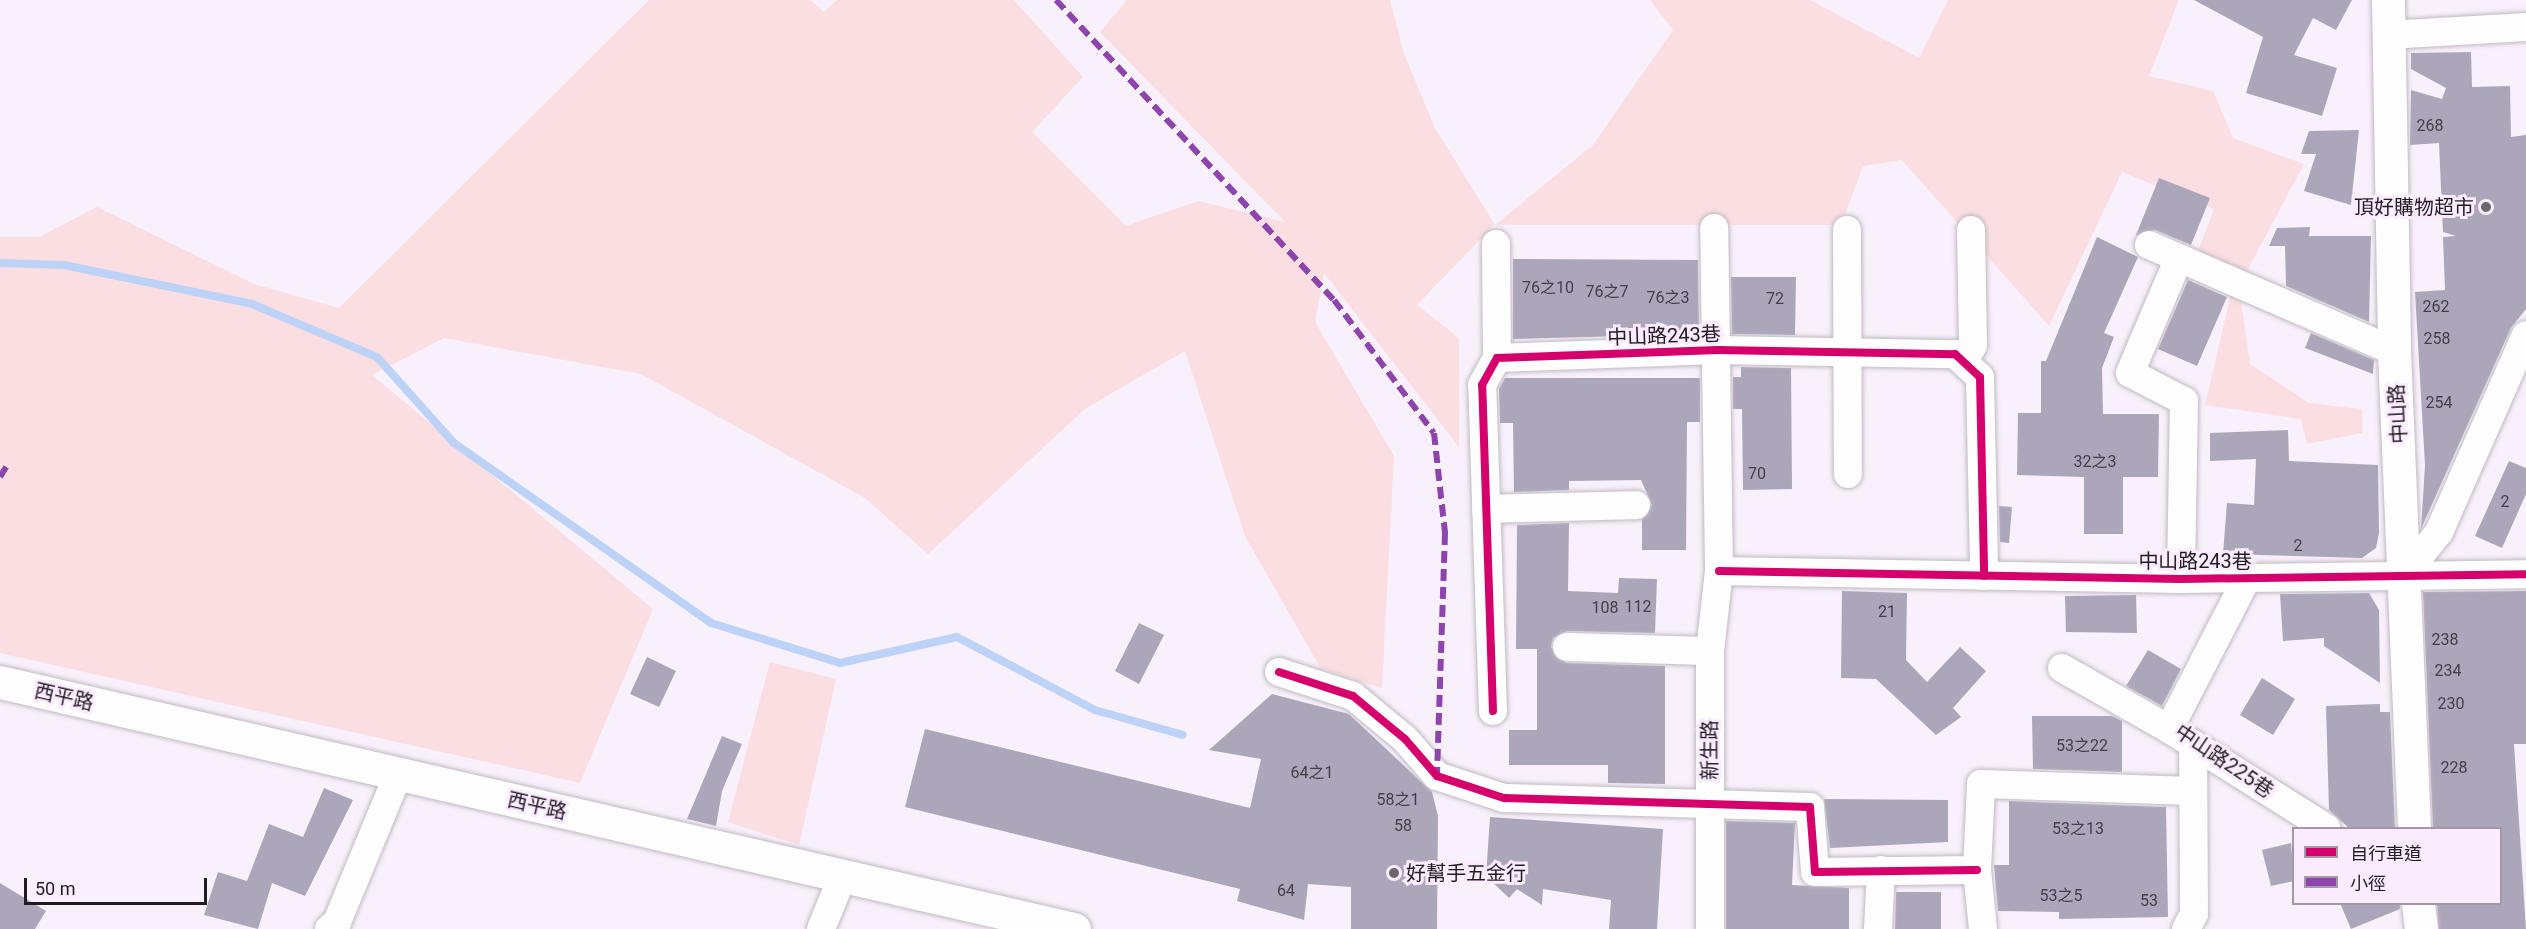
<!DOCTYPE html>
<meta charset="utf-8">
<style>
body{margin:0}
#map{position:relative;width:2526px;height:929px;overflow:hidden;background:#f8f0fa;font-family:Roboto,"Noto Sans TC",sans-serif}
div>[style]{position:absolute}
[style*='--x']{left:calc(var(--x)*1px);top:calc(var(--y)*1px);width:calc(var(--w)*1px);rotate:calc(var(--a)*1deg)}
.green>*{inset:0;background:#fadee2}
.stream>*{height:8px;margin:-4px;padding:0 4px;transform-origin:4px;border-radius:4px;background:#bcd2f6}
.building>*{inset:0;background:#aca6ba}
.roads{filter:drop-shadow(0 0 2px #c0bac2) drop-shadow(0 0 2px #c0bac2)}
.minor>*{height:28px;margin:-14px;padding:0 14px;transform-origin:14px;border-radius:14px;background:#fefdfe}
.major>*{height:33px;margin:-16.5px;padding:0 16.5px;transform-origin:16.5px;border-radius:16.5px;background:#fefdfe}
.quiet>*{height:6px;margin-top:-3px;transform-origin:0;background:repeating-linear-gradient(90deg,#8e44ad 0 12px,transparent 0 18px)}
.cycleway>*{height:8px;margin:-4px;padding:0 4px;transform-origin:4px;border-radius:4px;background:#d6006c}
.dots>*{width:16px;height:16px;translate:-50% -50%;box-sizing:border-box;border:3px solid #faecfe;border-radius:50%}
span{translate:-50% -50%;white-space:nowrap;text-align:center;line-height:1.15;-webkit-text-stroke:6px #faecfe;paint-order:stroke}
.number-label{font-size:16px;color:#443e48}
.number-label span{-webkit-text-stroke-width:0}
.poi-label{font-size:20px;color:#211c22}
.right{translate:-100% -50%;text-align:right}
.left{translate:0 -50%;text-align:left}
.street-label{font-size:20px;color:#211c22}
.legend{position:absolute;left:2292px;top:827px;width:210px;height:78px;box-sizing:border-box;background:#faecfe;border:2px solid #a399a6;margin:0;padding:8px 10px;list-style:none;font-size:18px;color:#211c22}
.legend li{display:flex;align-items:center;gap:12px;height:30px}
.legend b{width:30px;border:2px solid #a399a6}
.scale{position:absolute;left:24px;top:878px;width:183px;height:27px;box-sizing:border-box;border:3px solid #211c22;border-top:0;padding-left:8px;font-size:18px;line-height:21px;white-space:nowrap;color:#211c22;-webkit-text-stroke:4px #faecfe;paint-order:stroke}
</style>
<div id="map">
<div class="green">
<i style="clip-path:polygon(649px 0,810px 0,824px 12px,837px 0,1014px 0,1083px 77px,1032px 132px,1126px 226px,1198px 201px,1285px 222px,1100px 32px,1127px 0,1390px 0,1404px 54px,1435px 128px,1495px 225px,1593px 145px,1673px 30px,1650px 0,1810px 0,1919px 58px,1948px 0,2179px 0,2149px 76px,2213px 91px,2233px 138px,2304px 164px,2239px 286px,2250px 364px,2309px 403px,2362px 409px,2362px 433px,2307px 444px,2301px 419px,2205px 405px,2231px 294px,2192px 267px,2214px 209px,2122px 172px,2049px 326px,1902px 160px,1863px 166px,1841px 225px,1494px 225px,1417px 305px,1459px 338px,1459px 447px,1324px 273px,1315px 322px,1394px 456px,1382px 688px,1321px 669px,1245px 536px,1185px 351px,1086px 408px,928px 554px,865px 498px,641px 374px,444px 338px,372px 375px,653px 609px,580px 783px,0 653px,0 237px,39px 237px,97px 207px,254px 284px,339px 308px)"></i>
<i style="clip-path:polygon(770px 662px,836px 679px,799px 845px,728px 822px)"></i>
</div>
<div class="stream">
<i style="--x:0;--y:263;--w:64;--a:1.8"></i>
<i style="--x:64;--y:265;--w:192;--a:11.7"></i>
<i style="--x:252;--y:304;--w:136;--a:23"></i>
<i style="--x:377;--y:357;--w:115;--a:48.2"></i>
<i style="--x:454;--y:443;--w:314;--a:35"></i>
<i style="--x:711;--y:623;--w:135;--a:17.2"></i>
<i style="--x:840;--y:663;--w:120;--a:-12.5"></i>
<i style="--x:957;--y:637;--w:156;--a:27.9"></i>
<i style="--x:1095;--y:710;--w:91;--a:15.9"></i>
</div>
<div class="building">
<i style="clip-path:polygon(2194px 0,2352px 0,2336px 30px,2313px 18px,2294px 55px,2337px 68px,2322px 116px,2246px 93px,2263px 37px)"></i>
<i style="clip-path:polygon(2471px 52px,2472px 87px,2510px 86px,2511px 137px,2526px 135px,2526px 309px,2511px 328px,2421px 529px,2425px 465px,2415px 292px,2445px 290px,2443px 237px,2456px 236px,2443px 232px,2439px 143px,2410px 145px,2411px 90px,2442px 99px,2446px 88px,2411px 69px,2411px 53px)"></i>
<i style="clip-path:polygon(2359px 130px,2351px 205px,2304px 191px,2316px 154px,2301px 154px,2309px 131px)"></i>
<i style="clip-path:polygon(2159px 178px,2210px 198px,2191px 245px,2155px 230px,2136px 235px)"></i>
<i style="clip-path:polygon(2310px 227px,2309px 236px,2371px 236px,2369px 322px,2286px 286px,2285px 246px,2269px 246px,2277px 228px)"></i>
<i style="clip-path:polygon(2097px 237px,2138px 257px,2104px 333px,2114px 337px,2102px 368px,2103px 414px,2159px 414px,2158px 477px,2123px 477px,2123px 534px,2084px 534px,2084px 477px,2017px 475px,2018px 413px,2041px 413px,2041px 361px,2046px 361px)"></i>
<i style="clip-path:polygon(1513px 259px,1698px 260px,1699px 334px,1513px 339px)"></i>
<i style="clip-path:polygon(1731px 277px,1796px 277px,1795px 335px,1732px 334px)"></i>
<i style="clip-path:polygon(2188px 280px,2227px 297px,2197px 366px,2158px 349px)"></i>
<i style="clip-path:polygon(2311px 333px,2374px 360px,2373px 374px,2305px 348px)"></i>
<i style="clip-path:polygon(1741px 367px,1791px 368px,1792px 489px,1743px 490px,1742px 409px,1733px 409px,1733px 377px,1741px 377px)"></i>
<i style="clip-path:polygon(1505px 378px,1700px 378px,1700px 422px,1687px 422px,1686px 550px,1642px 550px,1642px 520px,1652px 505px,1641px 480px,1569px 481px,1569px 490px,1514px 492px,1513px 423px,1500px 423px,1499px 389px)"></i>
<i style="clip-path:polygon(2288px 430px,2289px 461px,2378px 465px,2379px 533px,2376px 548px,2362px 558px,2223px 554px,2227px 503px,2254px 505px,2256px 459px,2210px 461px,2210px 433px)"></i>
<i style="clip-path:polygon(2509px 461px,2526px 468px,2526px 494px,2502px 548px,2475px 536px)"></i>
<i style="clip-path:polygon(1999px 506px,2012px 507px,2009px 543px,2000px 542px)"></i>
<i style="clip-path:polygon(1569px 523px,1568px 591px,1618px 593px,1619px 578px,1657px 579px,1655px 633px,1567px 631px,1553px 638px,1551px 647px,1566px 663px,1665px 666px,1665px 784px,1608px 783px,1608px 765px,1509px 765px,1509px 730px,1537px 730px,1537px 649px,1516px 649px,1517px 525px)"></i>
<i style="clip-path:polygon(1842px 591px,1907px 593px,1906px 660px,1927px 682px,1960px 647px,1986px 671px,1953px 708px,1961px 717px,1936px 735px,1876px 679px,1841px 678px)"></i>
<i style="clip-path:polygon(2526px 591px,2526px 744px,2514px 744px,2526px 929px,2439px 929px,2437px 903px,2500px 903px,2500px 828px,2433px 828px,2423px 592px)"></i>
<i style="clip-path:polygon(2369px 593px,2379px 610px,2380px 683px,2324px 646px,2324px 638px,2283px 641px,2280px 594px)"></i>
<i style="clip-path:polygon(2136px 595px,2137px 633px,2066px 632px,2065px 596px)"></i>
<i style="clip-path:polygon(1139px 623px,1164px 635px,1139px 684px,1115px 671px)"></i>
<i style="clip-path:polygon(2148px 650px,2181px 669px,2162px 706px,2126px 686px)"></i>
<i style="clip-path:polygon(647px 657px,676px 671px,659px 707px,630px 694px)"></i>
<i style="clip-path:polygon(2262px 678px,2295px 699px,2273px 735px,2240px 715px)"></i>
<i style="clip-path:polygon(1272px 694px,1349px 714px,1432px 792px,1438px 816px,1437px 929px,1351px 929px,1351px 887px,1308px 884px,1304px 920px,1237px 901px,1240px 889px,905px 807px,925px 729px,1250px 808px,1261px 759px,1209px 750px)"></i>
<i style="clip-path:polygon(2380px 704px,2380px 712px,2390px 712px,2395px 828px,2349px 828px,2329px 810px,2326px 706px)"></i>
<i style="clip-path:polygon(2032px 716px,2112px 716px,2122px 721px,2122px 772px,2033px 769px)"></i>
<i style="clip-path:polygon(722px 736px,742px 744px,722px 791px,716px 826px,687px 819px)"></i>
<i style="clip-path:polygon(324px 788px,353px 800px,305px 896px,272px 883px,258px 929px,204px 915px,218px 872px,247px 881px,269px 824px,303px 837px)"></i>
<i style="clip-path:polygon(1824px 799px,1948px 800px,1948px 842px,1830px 848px)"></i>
<i style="clip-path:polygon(2009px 801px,2166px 807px,2168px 917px,2059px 919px,2059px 912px,1998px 911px,1994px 865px,2009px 865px)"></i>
<i style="clip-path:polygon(1490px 817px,1663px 829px,1657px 929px,1609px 929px,1611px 900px,1543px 889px,1542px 905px,1517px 889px,1509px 898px,1486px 876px)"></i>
<i style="clip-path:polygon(1726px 821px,1795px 823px,1792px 885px,1849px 888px,1849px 929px,1726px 929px)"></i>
<i style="clip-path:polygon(2291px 843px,2294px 881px,2271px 886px,2262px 850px)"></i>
<i style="clip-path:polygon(0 883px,46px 911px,35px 929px,0 929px)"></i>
<i style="clip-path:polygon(1896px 892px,1941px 892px,1941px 929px,1895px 929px)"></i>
<i style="clip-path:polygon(2340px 903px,2400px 903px,2400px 909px,2351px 929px)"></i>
</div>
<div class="roads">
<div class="minor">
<i style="--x:2388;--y:35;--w:138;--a:-3.3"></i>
<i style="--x:1847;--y:230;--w:244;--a:89.8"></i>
<i style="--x:1496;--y:244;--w:114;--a:89.5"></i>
<i style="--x:2149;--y:245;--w:267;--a:23.4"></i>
<i style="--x:2173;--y:272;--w:110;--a:113.1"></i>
<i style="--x:2130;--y:373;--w:61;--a:27.4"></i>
<i style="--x:2184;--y:401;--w:178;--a:91"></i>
<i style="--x:1965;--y:359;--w:16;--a:-60"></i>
<i style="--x:1973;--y:345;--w:115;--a:-91"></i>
<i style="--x:1486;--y:509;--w:150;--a:-1.5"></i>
<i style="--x:1719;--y:571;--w:462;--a:1"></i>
<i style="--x:2181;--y:579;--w:345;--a:-0.8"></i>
<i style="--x:2406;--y:573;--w:53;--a:-51.2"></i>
<i style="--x:2439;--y:532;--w:215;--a:-66.2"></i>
<i style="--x:2247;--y:578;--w:170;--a:117.3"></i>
<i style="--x:2169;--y:729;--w:186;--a:32.2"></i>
<i style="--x:1567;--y:647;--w:143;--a:1.6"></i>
<i style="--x:2062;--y:668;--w:123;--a:29.7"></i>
<i style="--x:1279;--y:672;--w:78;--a:18"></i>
<i style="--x:1353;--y:696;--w:67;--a:39.6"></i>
<i style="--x:1405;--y:739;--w:49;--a:49.1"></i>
<i style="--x:1437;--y:776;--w:71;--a:18.2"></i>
<i style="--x:1504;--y:798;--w:306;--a:1.7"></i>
<i style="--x:1810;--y:807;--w:65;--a:85.6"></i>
<i style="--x:1815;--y:872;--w:162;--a:-0.7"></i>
<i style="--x:1493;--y:711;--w:326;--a:-91.9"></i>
<i style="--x:1482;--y:385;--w:31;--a:-61"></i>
<i style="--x:1497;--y:358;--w:221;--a:-2.1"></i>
<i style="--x:1718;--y:350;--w:237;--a:1"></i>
<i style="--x:1955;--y:354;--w:34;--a:43"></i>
<i style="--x:1980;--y:377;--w:199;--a:88.8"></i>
<i style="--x:329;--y:929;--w:11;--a:-41"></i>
<i style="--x:337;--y:922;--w:159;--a:-67.5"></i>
<i style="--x:821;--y:929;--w:58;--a:-67.8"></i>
<i style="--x:1710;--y:929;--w:278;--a:-90"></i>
<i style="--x:1710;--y:651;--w:81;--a:-83.6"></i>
<i style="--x:1719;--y:571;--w:343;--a:-90.8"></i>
<i style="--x:1878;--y:929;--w:59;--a:-87.1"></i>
<i style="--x:1983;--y:929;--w:59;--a:-95.8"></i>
<i style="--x:1977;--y:870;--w:86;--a:-87.3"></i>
<i style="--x:1981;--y:784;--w:212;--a:1.9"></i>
<i style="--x:2186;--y:929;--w:17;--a:-62"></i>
<i style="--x:2194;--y:914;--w:170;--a:-90.3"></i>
</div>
<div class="major">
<i style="--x:2388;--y:0;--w:351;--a:89"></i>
<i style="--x:2394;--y:351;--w:477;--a:87.6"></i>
<i style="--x:0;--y:682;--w:1102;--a:12.95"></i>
<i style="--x:2418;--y:904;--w:25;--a:83"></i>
</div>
</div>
<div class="quiet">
<i style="--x:1056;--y:0;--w:409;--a:47.2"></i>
<i style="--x:1334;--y:300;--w:166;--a:53.1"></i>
<i style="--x:1434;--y:433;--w:101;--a:83.7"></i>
<i style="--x:1445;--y:533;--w:243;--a:91.9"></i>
<i style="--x:0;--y:477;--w:12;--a:-59"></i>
</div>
<div class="cycleway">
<i style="--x:1719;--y:571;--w:462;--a:1"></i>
<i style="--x:2181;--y:579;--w:345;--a:-0.8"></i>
<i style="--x:1279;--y:672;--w:78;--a:18"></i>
<i style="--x:1353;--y:696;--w:67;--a:39.6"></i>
<i style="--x:1405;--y:739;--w:49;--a:49.1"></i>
<i style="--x:1437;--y:776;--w:71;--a:18.2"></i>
<i style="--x:1504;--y:798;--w:306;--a:1.7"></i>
<i style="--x:1810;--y:807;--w:65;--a:85.6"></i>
<i style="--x:1815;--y:872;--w:162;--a:-0.7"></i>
<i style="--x:1493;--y:711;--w:326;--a:-91.9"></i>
<i style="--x:1482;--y:385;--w:31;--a:-61"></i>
<i style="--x:1497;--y:358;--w:221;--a:-2.1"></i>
<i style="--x:1718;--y:350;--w:237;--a:1"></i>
<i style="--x:1955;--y:354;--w:34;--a:43"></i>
<i style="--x:1980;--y:377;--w:199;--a:88.8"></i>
</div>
<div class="dots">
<i style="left:2486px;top:207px;background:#6c666e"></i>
<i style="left:1394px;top:873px;background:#6c666e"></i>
</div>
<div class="number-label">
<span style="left:2430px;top:126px">268</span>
<span style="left:1548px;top:288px">76之10</span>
<span style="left:1607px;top:292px">76之7</span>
<span style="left:1668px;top:298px">76之3</span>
<span style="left:1775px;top:299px">72</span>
<span style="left:2436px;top:307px">262</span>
<span style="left:2437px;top:339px">258</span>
<span style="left:2439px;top:403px">254</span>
<span style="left:2095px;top:462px">32之3</span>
<span style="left:1757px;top:474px">70</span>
<span style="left:2505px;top:502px">2</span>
<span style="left:2298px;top:546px">2</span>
<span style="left:1638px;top:607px">112</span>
<span style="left:1605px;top:608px">108</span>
<span style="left:1887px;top:612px">21</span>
<span style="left:2445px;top:640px">238</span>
<span style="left:2448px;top:671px">234</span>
<span style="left:2451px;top:704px">230</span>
<span style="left:2082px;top:746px">53之22</span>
<span style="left:2454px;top:768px">228</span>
<span style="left:1312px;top:773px">64之1</span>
<span style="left:1398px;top:800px">58之1</span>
<span style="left:1403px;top:826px">58</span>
<span style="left:2078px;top:829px">53之13</span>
<span style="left:1286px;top:891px">64</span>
<span style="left:2061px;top:896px">53之5</span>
<span style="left:2149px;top:901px">53</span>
</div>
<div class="poi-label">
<span class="right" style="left:2474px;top:207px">頂好購物超市</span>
<span class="left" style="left:1406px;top:873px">好幫手五金行</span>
</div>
<div class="street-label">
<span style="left:1664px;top:336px;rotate:-2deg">中山路243巷</span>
<span style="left:2398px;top:414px;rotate:-93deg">中山路</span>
<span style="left:2195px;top:561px">中山路243巷</span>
<span style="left:64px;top:697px;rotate:13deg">西平路</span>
<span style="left:1710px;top:750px;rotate:-90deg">新生路</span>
<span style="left:2224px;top:761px;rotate:34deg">中山路225巷</span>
<span style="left:537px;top:806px;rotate:13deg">西平路</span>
</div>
<ul class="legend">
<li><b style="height:8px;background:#d6006c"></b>自行車道</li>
<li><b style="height:8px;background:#8e44ad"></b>小徑</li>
</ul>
<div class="scale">50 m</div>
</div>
